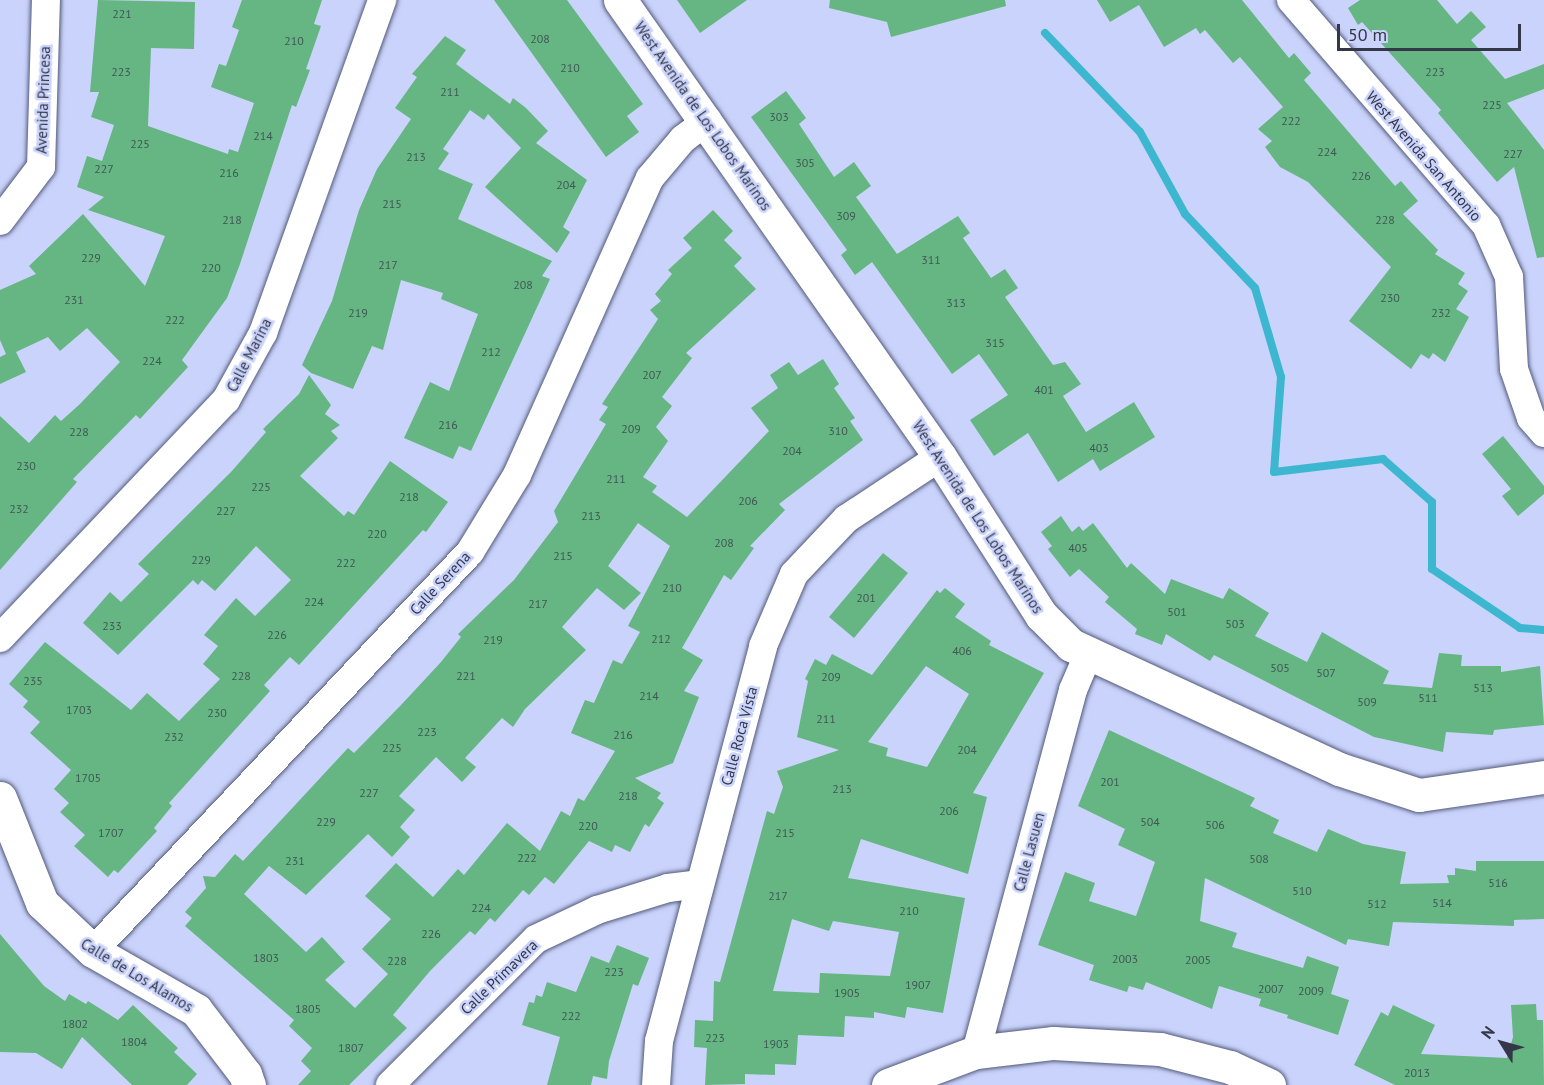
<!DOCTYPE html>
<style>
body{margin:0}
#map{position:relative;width:1544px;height:1085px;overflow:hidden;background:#cad3fb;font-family:"PT Sans",sans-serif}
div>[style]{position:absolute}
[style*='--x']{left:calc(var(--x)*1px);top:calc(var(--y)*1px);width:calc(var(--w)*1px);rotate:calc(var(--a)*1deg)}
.stream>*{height:8px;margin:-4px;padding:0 4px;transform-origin:4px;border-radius:4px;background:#3db7d0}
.building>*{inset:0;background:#65b682}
.roads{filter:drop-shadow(0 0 2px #525a7b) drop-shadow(0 0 2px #525a7b)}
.street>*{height:28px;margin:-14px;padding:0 14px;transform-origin:14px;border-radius:14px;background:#fff}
.secondary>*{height:33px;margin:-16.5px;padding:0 16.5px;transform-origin:16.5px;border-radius:16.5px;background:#fff}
span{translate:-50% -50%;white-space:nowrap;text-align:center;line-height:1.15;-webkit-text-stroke:5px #cad3fb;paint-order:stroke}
.number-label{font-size:12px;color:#405756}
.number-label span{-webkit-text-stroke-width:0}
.street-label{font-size:15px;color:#333747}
.north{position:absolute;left:1472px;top:1013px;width:60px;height:60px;-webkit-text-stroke:4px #cad3fb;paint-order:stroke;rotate:307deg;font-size:16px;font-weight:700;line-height:24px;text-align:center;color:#333747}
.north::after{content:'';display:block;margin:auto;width:21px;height:27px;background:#333747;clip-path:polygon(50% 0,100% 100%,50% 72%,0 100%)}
.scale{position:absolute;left:1337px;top:24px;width:184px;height:27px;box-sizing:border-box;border:3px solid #333747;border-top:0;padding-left:8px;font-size:18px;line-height:21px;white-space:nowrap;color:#333747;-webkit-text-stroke:4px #cad3fb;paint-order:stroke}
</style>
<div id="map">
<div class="stream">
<i style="--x:1045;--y:33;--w:137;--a:46.2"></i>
<i style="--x:1140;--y:132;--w:94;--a:61.2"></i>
<i style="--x:1185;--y:214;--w:102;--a:46.6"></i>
<i style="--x:1255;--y:288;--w:93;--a:73.7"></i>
<i style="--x:1281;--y:377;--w:95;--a:94.2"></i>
<i style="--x:1274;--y:472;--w:110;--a:-6.8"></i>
<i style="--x:1383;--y:459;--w:65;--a:41.3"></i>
<i style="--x:1432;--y:502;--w:67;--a:90"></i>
<i style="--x:1432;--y:569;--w:106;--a:33.8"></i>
<i style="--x:1520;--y:628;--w:24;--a:5"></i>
</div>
<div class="building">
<i style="clip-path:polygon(98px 0,195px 2px,194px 49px,151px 48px,148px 126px,228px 154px,229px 149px,238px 152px,254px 103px,211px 87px,219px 64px,226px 66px,239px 30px,232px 27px,242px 0,322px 0,314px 24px,321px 26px,306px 69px,310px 70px,296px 107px,292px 105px,240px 264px,227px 298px,182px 360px,188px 367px,140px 419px,136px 415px,73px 479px,77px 482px,0 570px,0 416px,29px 443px,55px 415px,61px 421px,80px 404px,120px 362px,87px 328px,60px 351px,48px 337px,16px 352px,26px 372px,0 384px,0 357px,6px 354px,0 340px,0 290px,36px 274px,29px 266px,83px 214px,145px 286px,165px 236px,88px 210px,104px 197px,77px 187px,87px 156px,102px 161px,114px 125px,91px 117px,99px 92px,90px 92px)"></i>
<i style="clip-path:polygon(494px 0,567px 0,643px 104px,627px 116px,639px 132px,606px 157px)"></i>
<i style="clip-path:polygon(677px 0,747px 0,700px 33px)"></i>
<i style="clip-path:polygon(830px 0,1005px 0,1006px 6px,891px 37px,887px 22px,829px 8px)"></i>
<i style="clip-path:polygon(1097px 0,1242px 0,1289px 58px,1294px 53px,1311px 73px,1304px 80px,1395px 186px,1401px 181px,1418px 201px,1403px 214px,1438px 250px,1435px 254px,1465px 273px,1458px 284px,1468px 291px,1456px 309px,1469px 317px,1445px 362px,1433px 353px,1429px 359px,1421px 354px,1411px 369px,1349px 321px,1391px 267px,1308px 182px,1280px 167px,1265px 147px,1272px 141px,1258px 129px,1283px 107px,1240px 57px,1233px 63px,1205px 30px,1200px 34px,1196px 28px,1164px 47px,1139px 5px,1110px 22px)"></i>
<i style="clip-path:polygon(1360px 0,1437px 0,1457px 24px,1471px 11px,1486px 27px,1471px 40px,1505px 79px,1544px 64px,1544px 89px,1507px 103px,1544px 150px,1544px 257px,1537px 258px,1514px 167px,1497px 182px,1438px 113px,1441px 110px,1362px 22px,1358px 25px,1348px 8px)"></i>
<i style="clip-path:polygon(445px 36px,466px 50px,456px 64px,510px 104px,513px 98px,526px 108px,548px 131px,536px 143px,587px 180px,563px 227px,570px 232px,557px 253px,485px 187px,521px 148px,488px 114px,484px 120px,470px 110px,443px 149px,449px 153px,438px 169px,473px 184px,458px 219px,552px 261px,542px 276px,550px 279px,471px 451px,459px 446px,453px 459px,404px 438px,430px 382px,449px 391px,478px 314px,441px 299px,443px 293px,401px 280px,383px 350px,372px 346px,353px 389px,311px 373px,302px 365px,332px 301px,359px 210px,377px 169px,411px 119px,395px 108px,417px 77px,412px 74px)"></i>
<i style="clip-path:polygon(786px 91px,806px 118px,799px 124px,834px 177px,854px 162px,871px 186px,856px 197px,897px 254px,958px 216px,970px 233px,963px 238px,991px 278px,1005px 269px,1018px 288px,1005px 297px,1053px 365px,1065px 362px,1081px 384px,1063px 396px,1086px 432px,1134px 402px,1155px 437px,1100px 471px,1093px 459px,1058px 482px,1028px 433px,994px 456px,970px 420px,1008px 395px,979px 354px,952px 374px,872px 262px,855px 275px,841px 255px,847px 250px,751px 117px)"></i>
<i style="clip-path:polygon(evenodd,713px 210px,733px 231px,724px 240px,742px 258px,734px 266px,756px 289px,686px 353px,692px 358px,662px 397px,672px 406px,656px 427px,668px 441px,643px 477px,657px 486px,652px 492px,687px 517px,769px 431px,751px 408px,778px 388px,770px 375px,789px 362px,798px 375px,823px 359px,839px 384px,834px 388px,855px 418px,850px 421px,863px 440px,779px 504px,785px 510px,750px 546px,754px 548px,731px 580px,724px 575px,682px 648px,703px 660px,684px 691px,699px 697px,673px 763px,635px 778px,661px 793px,657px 798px,664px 803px,649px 827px,645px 824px,630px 852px,615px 845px,612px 852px,589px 841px,554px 884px,545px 877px,529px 895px,523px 890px,495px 922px,490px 918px,475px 935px,470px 931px,430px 971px,393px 1015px,407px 1028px,349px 1085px,298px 1085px,311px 1071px,301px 1061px,312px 1048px,289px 1026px,294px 1020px,185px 926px,192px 918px,185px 912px,206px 888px,203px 876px,215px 877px,235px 854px,243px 861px,348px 748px,354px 753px,402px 704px,441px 662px,461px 637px,458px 634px,514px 580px,558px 522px,554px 511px,606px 424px,599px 420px,608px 407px,602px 404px,658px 319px,650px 310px,661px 301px,655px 294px,672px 274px,668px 270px,692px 248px,683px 238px,713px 210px,638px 523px,670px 546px,628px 626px,640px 632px,622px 664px,613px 660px,594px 703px,585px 700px,571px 733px,615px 751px,584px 801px,578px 798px,570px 816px,561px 811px,540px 851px,507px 823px,464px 875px,458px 869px,433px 897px,396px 863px,365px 896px,391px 919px,362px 949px,388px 974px,355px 1008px,325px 980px,345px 962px,322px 937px,306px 952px,244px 894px,269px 866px,306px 895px,368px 834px,392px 857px,410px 837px,400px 827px,415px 810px,399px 796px,436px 757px,462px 782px,476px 767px,465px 758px,502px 718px,513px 727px,525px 709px,586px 650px,562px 627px,597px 588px,624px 610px,641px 593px,608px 566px,638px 523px)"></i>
<i style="clip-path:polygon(309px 375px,331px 405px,325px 414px,340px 425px,331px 431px,338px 438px,300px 476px,344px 516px,348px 511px,354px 515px,390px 461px,448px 502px,426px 532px,423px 530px,299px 665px,290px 657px,264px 685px,270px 691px,169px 803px,172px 806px,154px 828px,157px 831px,118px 873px,114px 870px,108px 877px,74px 846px,85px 835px,60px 812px,69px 803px,54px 789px,71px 770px,30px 733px,40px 722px,23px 707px,28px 701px,9px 684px,45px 642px,131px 710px,147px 693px,179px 721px,220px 679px,203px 664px,218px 646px,204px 635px,236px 598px,255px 616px,291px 580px,256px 546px,215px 591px,202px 580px,198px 585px,193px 580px,118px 655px,83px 623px,110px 592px,121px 602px,149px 574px,138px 564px,231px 472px,266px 432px,263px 429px,299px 394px)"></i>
<i style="clip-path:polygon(1503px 436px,1544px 486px,1544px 494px,1518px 516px,1502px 496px,1511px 489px,1482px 454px)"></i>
<i style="clip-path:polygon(1061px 516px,1072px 532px,1079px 526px,1083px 531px,1093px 523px,1127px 568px,1131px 563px,1165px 594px,1171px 579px,1223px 599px,1229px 588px,1269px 613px,1255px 636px,1307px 662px,1322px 632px,1389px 671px,1383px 684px,1432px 688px,1439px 653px,1462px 655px,1461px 666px,1501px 666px,1501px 672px,1540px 666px,1544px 725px,1494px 730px,1493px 735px,1446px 732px,1443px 752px,1374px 737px,1214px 655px,1210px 661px,1166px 634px,1162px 645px,1135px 634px,1137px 629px,1105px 602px,1109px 597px,1079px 569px,1070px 577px,1048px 549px,1052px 546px,1041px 532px)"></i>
<i style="clip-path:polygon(883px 553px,908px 573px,854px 638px,829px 617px)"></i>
<i style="clip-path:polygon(evenodd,945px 588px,965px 604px,955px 617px,991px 641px,989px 645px,1044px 673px,973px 793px,987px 797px,968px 874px,861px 839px,848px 878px,965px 898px,943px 1013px,907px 1007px,905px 1018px,874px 1012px,874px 1018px,845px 1016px,844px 1037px,798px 1035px,796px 1065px,775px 1064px,775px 1075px,745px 1074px,745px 1084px,705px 1085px,707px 1048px,694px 1047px,695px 1020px,713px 1021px,714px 981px,720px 982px,767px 811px,774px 814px,783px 787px,777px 771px,839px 750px,797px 737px,808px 681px,805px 679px,815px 659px,826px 665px,832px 654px,872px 675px,937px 590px,940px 593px,945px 588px,926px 666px,969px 694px,927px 767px,886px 756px,888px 748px,868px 742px,926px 666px,945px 588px,792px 919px,829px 931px,833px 921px,899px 932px,890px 976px,820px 973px,819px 993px,773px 991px,792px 919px)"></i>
<i style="clip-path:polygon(1109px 730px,1255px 798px,1250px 806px,1279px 820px,1273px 833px,1317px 852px,1328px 829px,1363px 844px,1406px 852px,1400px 884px,1449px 883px,1447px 875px,1455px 875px,1455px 868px,1476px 871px,1476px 861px,1544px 861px,1544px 919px,1514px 920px,1514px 926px,1393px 922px,1389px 946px,1348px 939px,1346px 945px,1205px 878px,1200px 921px,1237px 933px,1232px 947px,1303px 968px,1307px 956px,1339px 967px,1331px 994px,1349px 1000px,1338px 1035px,1287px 1018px,1288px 1015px,1259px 1006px,1261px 999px,1219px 986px,1212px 1009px,1146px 982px,1143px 990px,1129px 986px,1127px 992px,1089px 980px,1094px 965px,1038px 945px,1065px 872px,1095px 883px,1089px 901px,1136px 916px,1155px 862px,1118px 845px,1125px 829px,1078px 806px)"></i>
<i style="clip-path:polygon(0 934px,44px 986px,65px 1001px,69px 994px,86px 1004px,88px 1001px,118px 1020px,133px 1005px,178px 1048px,174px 1052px,197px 1074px,187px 1085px,132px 1085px,82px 1037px,62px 1069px,36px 1053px,0 1052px)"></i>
<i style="clip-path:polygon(617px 945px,649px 958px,638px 986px,633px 984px,609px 1061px,607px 1079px,593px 1076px,591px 1085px,547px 1085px,560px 1037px,522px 1025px,529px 1002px,534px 1003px,536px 995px,542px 997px,547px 982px,576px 992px,591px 956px,609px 963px)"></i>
<i style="clip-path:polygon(1536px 1004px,1537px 1020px,1543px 1020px,1544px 1085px,1395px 1085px,1354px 1065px,1381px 1012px,1388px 1016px,1393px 1005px,1435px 1025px,1421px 1054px,1507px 1058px,1513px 1037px,1511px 1005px)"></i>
</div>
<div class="roads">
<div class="street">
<i style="--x:1291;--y:0;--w:298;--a:49.1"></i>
<i style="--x:1486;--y:225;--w:57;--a:66.1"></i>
<i style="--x:1509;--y:277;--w:92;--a:86.9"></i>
<i style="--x:1514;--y:369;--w:52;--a:70.9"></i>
<i style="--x:1531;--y:418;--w:20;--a:49"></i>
<i style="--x:0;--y:221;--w:68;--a:-52.8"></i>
<i style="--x:41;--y:167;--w:167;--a:-88.3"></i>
<i style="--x:0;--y:638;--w:328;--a:-46.5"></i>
<i style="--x:226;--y:400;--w:77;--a:-61.1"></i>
<i style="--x:263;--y:333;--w:354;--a:-70.3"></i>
<i style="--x:93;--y:951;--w:549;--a:-46.62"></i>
<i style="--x:470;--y:552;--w:90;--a:-58.6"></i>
<i style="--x:517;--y:475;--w:325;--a:-65.9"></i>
<i style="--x:650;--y:178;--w:51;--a:-49.8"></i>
<i style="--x:683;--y:139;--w:31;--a:-37"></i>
<i style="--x:976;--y:1052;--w:375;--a:-75"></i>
<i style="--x:1073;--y:690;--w:39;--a:-67"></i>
<i style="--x:390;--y:1085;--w:206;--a:-45"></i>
<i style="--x:536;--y:939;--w:68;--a:-25.4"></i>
<i style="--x:597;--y:910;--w:74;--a:-17.2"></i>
<i style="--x:668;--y:888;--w:31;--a:-7"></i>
<i style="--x:656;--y:1085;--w:44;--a:-86.1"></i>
<i style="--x:659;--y:1041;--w:408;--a:-75.2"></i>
<i style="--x:763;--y:646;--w:78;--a:-66.7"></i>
<i style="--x:794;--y:574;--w:76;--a:-46.6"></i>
<i style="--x:846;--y:519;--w:113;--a:-33.4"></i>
</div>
<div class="secondary">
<i style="--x:620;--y:0;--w:558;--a:55"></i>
<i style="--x:940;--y:457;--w:188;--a:57.4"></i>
<i style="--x:1041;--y:615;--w:42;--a:45"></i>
<i style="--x:1071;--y:645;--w:295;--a:24.8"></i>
<i style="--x:1339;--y:769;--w:84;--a:18"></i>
<i style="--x:1419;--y:795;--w:126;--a:-8.2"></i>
<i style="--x:0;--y:798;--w:113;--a:68.2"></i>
<i style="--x:42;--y:903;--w:70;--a:43.3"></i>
<i style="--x:93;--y:951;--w:119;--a:29.8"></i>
<i style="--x:196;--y:1010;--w:81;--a:52.6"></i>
<i style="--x:245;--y:1074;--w:12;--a:70"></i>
<i style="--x:888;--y:1085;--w:94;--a:-20.6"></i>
<i style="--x:976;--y:1052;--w:78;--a:-6.7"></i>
<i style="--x:1053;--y:1043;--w:107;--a:3.2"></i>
<i style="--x:1160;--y:1049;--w:72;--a:14.4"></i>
<i style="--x:1230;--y:1067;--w:43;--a:24.8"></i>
</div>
</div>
<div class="number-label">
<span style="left:122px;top:14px">221</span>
<span style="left:540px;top:39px">208</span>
<span style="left:294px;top:41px">210</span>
<span style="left:570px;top:68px">210</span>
<span style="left:121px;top:72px">223</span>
<span style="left:1435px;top:72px">223</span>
<span style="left:450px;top:92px">211</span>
<span style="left:1492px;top:105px">225</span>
<span style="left:779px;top:117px">303</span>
<span style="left:1291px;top:121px">222</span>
<span style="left:263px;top:136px">214</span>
<span style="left:140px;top:144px">225</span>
<span style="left:1327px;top:152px">224</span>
<span style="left:1513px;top:154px">227</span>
<span style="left:416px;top:157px">213</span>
<span style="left:805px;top:163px">305</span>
<span style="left:104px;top:169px">227</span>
<span style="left:229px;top:173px">216</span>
<span style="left:1361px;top:176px">226</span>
<span style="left:566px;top:185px">204</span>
<span style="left:392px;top:204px">215</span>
<span style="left:846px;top:216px">309</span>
<span style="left:232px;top:220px">218</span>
<span style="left:1385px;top:220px">228</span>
<span style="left:91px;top:258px">229</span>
<span style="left:931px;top:260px">311</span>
<span style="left:388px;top:265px">217</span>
<span style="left:211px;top:268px">220</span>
<span style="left:523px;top:285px">208</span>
<span style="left:1390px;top:298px">230</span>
<span style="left:74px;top:300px">231</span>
<span style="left:956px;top:303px">313</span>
<span style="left:358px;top:313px">219</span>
<span style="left:1441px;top:313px">232</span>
<span style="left:175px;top:320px">222</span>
<span style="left:995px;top:343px">315</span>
<span style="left:491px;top:352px">212</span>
<span style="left:152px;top:361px">224</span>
<span style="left:652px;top:375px">207</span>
<span style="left:1044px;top:390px">401</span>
<span style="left:448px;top:425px">216</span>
<span style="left:631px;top:429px">209</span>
<span style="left:838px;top:431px">310</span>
<span style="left:79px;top:432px">228</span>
<span style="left:1099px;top:448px">403</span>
<span style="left:792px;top:451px">204</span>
<span style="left:26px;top:466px">230</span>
<span style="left:616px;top:479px">211</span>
<span style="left:261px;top:487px">225</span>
<span style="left:409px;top:497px">218</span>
<span style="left:748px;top:501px">206</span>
<span style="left:19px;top:509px">232</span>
<span style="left:226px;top:511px">227</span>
<span style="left:591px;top:516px">213</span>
<span style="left:377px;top:534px">220</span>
<span style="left:724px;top:543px">208</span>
<span style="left:1078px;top:548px">405</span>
<span style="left:563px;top:556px">215</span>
<span style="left:201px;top:560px">229</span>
<span style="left:346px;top:563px">222</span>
<span style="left:672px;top:588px">210</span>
<span style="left:866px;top:598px">201</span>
<span style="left:314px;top:602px">224</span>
<span style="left:538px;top:604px">217</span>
<span style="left:1177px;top:612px">501</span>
<span style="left:1235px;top:624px">503</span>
<span style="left:112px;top:626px">233</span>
<span style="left:277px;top:635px">226</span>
<span style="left:661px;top:639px">212</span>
<span style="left:493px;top:640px">219</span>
<span style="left:962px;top:651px">406</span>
<span style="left:1280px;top:668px">505</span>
<span style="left:1326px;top:673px">507</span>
<span style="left:241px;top:676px">228</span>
<span style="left:466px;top:676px">221</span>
<span style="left:831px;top:677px">209</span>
<span style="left:33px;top:681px">235</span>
<span style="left:1483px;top:688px">513</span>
<span style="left:649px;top:696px">214</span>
<span style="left:1428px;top:698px">511</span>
<span style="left:1367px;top:702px">509</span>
<span style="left:79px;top:710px">1703</span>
<span style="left:217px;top:713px">230</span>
<span style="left:826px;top:719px">211</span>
<span style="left:427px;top:732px">223</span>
<span style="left:623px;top:735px">216</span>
<span style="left:174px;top:737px">232</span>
<span style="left:392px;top:748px">225</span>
<span style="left:967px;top:750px">204</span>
<span style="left:88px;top:778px">1705</span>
<span style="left:1110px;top:782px">201</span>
<span style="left:842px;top:789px">213</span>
<span style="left:369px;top:793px">227</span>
<span style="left:628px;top:796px">218</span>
<span style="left:949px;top:811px">206</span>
<span style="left:326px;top:822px">229</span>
<span style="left:1150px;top:822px">504</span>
<span style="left:1215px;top:825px">506</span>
<span style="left:588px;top:826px">220</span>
<span style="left:111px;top:833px">1707</span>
<span style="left:785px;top:833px">215</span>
<span style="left:527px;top:858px">222</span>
<span style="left:1259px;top:859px">508</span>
<span style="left:295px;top:861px">231</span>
<span style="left:1498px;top:883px">516</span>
<span style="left:1302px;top:891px">510</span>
<span style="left:778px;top:896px">217</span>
<span style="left:1442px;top:903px">514</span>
<span style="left:1377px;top:904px">512</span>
<span style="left:481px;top:908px">224</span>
<span style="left:909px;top:911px">210</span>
<span style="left:431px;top:934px">226</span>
<span style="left:266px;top:958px">1803</span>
<span style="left:1125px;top:959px">2003</span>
<span style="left:1198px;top:960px">2005</span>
<span style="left:397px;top:961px">228</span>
<span style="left:614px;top:972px">223</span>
<span style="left:918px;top:985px">1907</span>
<span style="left:1271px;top:989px">2007</span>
<span style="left:1311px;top:991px">2009</span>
<span style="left:847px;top:993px">1905</span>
<span style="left:308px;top:1009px">1805</span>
<span style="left:571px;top:1016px">222</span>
<span style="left:75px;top:1024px">1802</span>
<span style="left:715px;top:1038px">223</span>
<span style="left:134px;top:1042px">1804</span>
<span style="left:776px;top:1044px">1903</span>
<span style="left:351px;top:1048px">1807</span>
<span style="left:1417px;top:1073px">2013</span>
</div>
<div class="street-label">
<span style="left:43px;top:100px;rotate:-88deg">Avenida Princesa</span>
<span style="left:703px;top:116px;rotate:55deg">West Avenida de Los Lobos Marinos</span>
<span style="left:1424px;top:156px;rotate:49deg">West Avenida San Antonio</span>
<span style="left:249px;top:355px;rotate:-63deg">Calle Marina</span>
<span style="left:978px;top:517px;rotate:57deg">West Avenida de Los Lobos Marinos</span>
<span style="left:440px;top:583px;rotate:-47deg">Calle Serena</span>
<span style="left:739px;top:736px;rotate:-75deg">Calle Roca Vista</span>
<span style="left:1029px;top:852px;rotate:-75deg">Calle Lasuen</span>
<span style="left:137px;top:975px;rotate:31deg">Calle de Los Alamos</span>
<span style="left:499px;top:977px;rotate:-44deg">Calle Primavera</span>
</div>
<div class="north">N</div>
<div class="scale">50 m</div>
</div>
